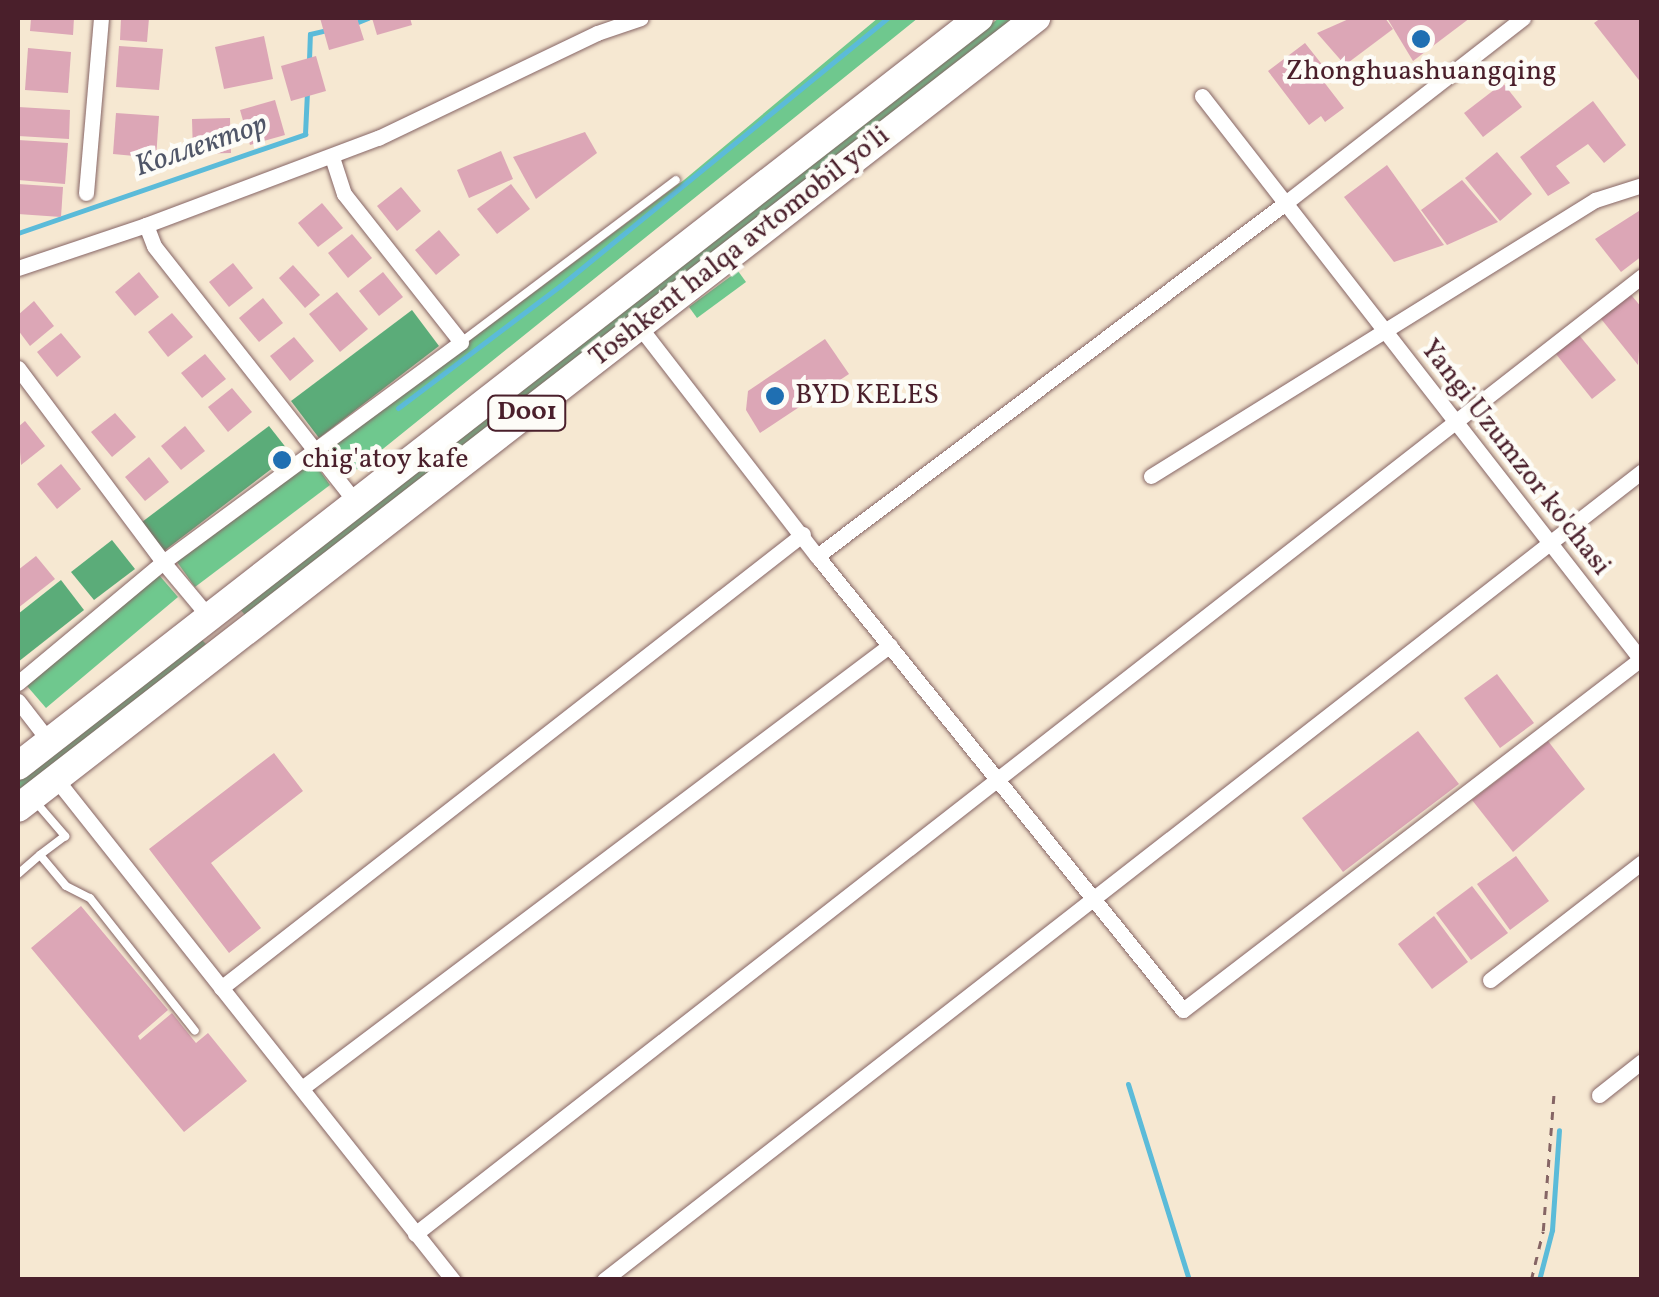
<!DOCTYPE html>
<meta charset="utf-8">
<style>
body{margin:0}
#map{position:relative;width:1659px;height:1297px;overflow:hidden;background:#f6e8d2;font-family:Vollkorn,serif}
div>[style]{position:absolute}
[style*='--x']{left:calc(var(--x)*1px);top:calc(var(--y)*1px);width:calc(var(--w)*1px);rotate:calc(var(--a)*1deg)}
.green>*{inset:0;background:#6fc88e}
.forest>*{inset:0;background:#5bac79}
.stream>*{height:5px;margin:-2.5px;padding:0 2.5px;transform-origin:2.5px;border-radius:2.5px;background:#5bbbd9}
.building>*{inset:0;background:#dca6b6}
.path>*{height:2.5px;margin-top:-1.25px;transform-origin:0;background:repeating-linear-gradient(90deg,#866565 0 8px,transparent 0 16px)}
.roads{filter:drop-shadow(0 0 2px #866565) drop-shadow(0 0 2px #866565)}
.lane>*{height:8px;margin:-4px;padding:0 4px;transform-origin:4px;border-radius:4px;background:#fff}
.street>*{height:15px;margin:-7.5px;padding:0 7.5px;transform-origin:7.5px;border-radius:7.5px;background:#fff}
.highway>*{height:28px;margin:-14px;padding:0 14px;transform-origin:14px;border-radius:14px;background:#fff}
.dots>*{width:28px;height:28px;translate:-50% -50%;box-sizing:border-box;border:5px solid #fdfcf7;border-radius:50%}
span{translate:-50% -50%;white-space:nowrap;text-align:center;line-height:1.15;-webkit-text-stroke:9px #fdfcf7;paint-order:stroke}
.shield-label span{padding:2px 8px;background:#fdfcf7;border:2px solid;border-radius:8px;-webkit-text-stroke-width:0}
.shield-label{font-size:25px;color:#4a1f2b;font-weight:700}
.poi-label{font-size:28px;color:#4a1f2b}
.left{translate:0 -50%;text-align:left}
.street-label{font-size:28px;color:#4a1f2b}
.water-label{font-size:30px;color:#505668;font-style:italic}
.frame{position:absolute;inset:0;border:20px solid #4a1f2b;pointer-events:none}
</style>
<div id="map">
<div class="green">
<i style="clip-path:polygon(878px 18px,918px 18px,358px 469px,348px 471px,330px 451px,337px 440px,684px 180px)"></i>
<i style="clip-path:polygon(999px 18px,1015px 18px,245px 615px,239px 608px)"></i>
<i style="clip-path:polygon(738px 271px,746px 282px,697px 318px,689px 307px)"></i>
<i style="clip-path:polygon(307px 465px,320px 471px,330px 485px,195px 587px,177px 562px)"></i>
<i style="clip-path:polygon(159px 575px,178px 597px,46px 708px,27px 686px)"></i>
<i style="clip-path:polygon(200px 638px,206px 644px,18px 792px,18px 781px)"></i>
</div>
<div class="forest">
<i style="clip-path:polygon(412px 310px,439px 346px,319px 438px,291px 401px)"></i>
<i style="clip-path:polygon(269px 426px,291px 454px,164px 551px,142px 522px)"></i>
<i style="clip-path:polygon(112px 540px,135px 569px,94px 600px,71px 572px)"></i>
<i style="clip-path:polygon(61px 580px,84px 610px,18px 662px,18px 614px)"></i>
</div>
<div class="stream">
<i style="--x:353;--y:24;--w:16;--a:-22"></i>
<i style="--x:309;--y:60;--w:26;--a:-88"></i>
<i style="--x:310;--y:34;--w:17;--a:-13"></i>
<i style="--x:18;--y:233;--w:304;--a:-19"></i>
<i style="--x:305;--y:134;--w:43;--a:-87.3"></i>
<i style="--x:398;--y:408;--w:203;--a:-37"></i>
<i style="--x:560;--y:286;--w:423;--a:-39.3"></i>
<i style="--x:1128;--y:1084;--w:205;--a:72.7"></i>
<i style="--x:1539;--y:1280;--w:52;--a:-75.4"></i>
<i style="--x:1552;--y:1230;--w:100;--a:-86"></i>
</div>
<div class="building">
<i style="clip-path:polygon(31px 18px,74px 18px,73px 35px,30px 31px)"></i>
<i style="clip-path:polygon(121px 18px,149px 18px,147px 42px,120px 40px)"></i>
<i style="clip-path:polygon(320px 18px,357px 18px,364px 40px,329px 50px)"></i>
<i style="clip-path:polygon(372px 18px,410px 18px,412px 25px,377px 35px)"></i>
<i style="clip-path:polygon(1351px 18px,1385px 18px,1393px 29px,1345px 65px,1317px 33px)"></i>
<i style="clip-path:polygon(1387px 18px,1470px 18px,1413px 61px)"></i>
<i style="clip-path:polygon(1601px 18px,1642px 18px,1642px 84px,1594px 23px)"></i>
<i style="clip-path:polygon(264px 36px,273px 79px,224px 89px,215px 47px)"></i>
<i style="clip-path:polygon(1305px 43px,1324px 67px,1317px 73px,1344px 108px,1325px 122px,1321px 116px,1309px 125px,1268px 71px)"></i>
<i style="clip-path:polygon(119px 46px,163px 49px,159px 90px,116px 87px)"></i>
<i style="clip-path:polygon(28px 48px,71px 52px,68px 93px,25px 90px)"></i>
<i style="clip-path:polygon(316px 56px,326px 91px,291px 101px,281px 66px)"></i>
<i style="clip-path:polygon(1503px 83px,1522px 107px,1483px 137px,1464px 113px)"></i>
<i style="clip-path:polygon(275px 100px,285px 135px,250px 145px,240px 110px)"></i>
<i style="clip-path:polygon(1593px 101px,1626px 145px,1604px 163px,1588px 144px,1556px 166px,1570px 183px,1548px 196px,1520px 157px)"></i>
<i style="clip-path:polygon(18px 107px,70px 110px,69px 139px,18px 136px)"></i>
<i style="clip-path:polygon(116px 113px,159px 116px,156px 158px,113px 154px)"></i>
<i style="clip-path:polygon(230px 118px,231px 153px,193px 154px,192px 119px)"></i>
<i style="clip-path:polygon(585px 132px,597px 153px,536px 199px,513px 157px)"></i>
<i style="clip-path:polygon(18px 140px,68px 143px,65px 184px,18px 180px)"></i>
<i style="clip-path:polygon(501px 151px,513px 179px,469px 198px,457px 170px)"></i>
<i style="clip-path:polygon(1497px 152px,1532px 194px,1500px 221px,1465px 178px)"></i>
<i style="clip-path:polygon(1387px 165px,1444px 245px,1394px 262px,1344px 197px)"></i>
<i style="clip-path:polygon(1462px 180px,1498px 222px,1447px 245px,1421px 210px)"></i>
<i style="clip-path:polygon(18px 184px,63px 187px,61px 217px,18px 214px)"></i>
<i style="clip-path:polygon(511px 184px,530px 209px,497px 234px,477px 209px)"></i>
<i style="clip-path:polygon(401px 187px,421px 211px,397px 231px,377px 206px)"></i>
<i style="clip-path:polygon(322px 203px,343px 228px,318px 247px,298px 223px)"></i>
<i style="clip-path:polygon(1642px 209px,1642px 256px,1621px 272px,1595px 239px)"></i>
<i style="clip-path:polygon(439px 230px,460px 255px,436px 275px,415px 250px)"></i>
<i style="clip-path:polygon(352px 234px,372px 258px,348px 278px,328px 253px)"></i>
<i style="clip-path:polygon(233px 263px,253px 288px,229px 307px,209px 282px)"></i>
<i style="clip-path:polygon(293px 265px,320px 295px,305px 308px,279px 278px)"></i>
<i style="clip-path:polygon(139px 272px,159px 297px,135px 316px,115px 292px)"></i>
<i style="clip-path:polygon(383px 272px,403px 297px,379px 316px,359px 291px)"></i>
<i style="clip-path:polygon(1628px 291px,1642px 308px,1638px 365px,1598px 315px)"></i>
<i style="clip-path:polygon(337px 292px,368px 329px,340px 352px,309px 314px)"></i>
<i style="clip-path:polygon(263px 298px,283px 323px,259px 342px,239px 318px)"></i>
<i style="clip-path:polygon(34px 301px,54px 326px,30px 346px,18px 330px,18px 315px)"></i>
<i style="clip-path:polygon(172px 313px,193px 337px,168px 357px,148px 332px)"></i>
<i style="clip-path:polygon(61px 333px,81px 357px,57px 377px,37px 352px)"></i>
<i style="clip-path:polygon(1579px 335px,1616px 380px,1592px 399px,1556px 354px)"></i>
<i style="clip-path:polygon(294px 337px,314px 361px,290px 381px,270px 356px)"></i>
<i style="clip-path:polygon(825px 339px,849px 374px,760px 433px,746px 410px,748px 391px)"></i>
<i style="clip-path:polygon(205px 354px,226px 379px,202px 398px,181px 373px)"></i>
<i style="clip-path:polygon(232px 388px,252px 412px,228px 432px,208px 407px)"></i>
<i style="clip-path:polygon(115px 413px,136px 437px,112px 457px,91px 432px)"></i>
<i style="clip-path:polygon(25px 421px,45px 446px,21px 465px,18px 427px)"></i>
<i style="clip-path:polygon(185px 426px,205px 451px,181px 470px,161px 446px)"></i>
<i style="clip-path:polygon(149px 457px,169px 482px,145px 501px,125px 477px)"></i>
<i style="clip-path:polygon(61px 464px,81px 489px,57px 509px,37px 484px)"></i>
<i style="clip-path:polygon(36px 556px,55px 579px,18px 608px,18px 570px)"></i>
<i style="clip-path:polygon(1497px 674px,1534px 723px,1500px 748px,1464px 698px)"></i>
<i style="clip-path:polygon(1418px 731px,1459px 784px,1343px 872px,1302px 818px)"></i>
<i style="clip-path:polygon(1548px 741px,1585px 789px,1513px 852px,1472px 800px)"></i>
<i style="clip-path:polygon(274px 753px,303px 791px,211px 863px,261px 928px,229px 953px,149px 849px)"></i>
<i style="clip-path:polygon(1516px 856px,1549px 901px,1510px 930px,1477px 884px)"></i>
<i style="clip-path:polygon(1472px 886px,1508px 933px,1471px 960px,1436px 913px)"></i>
<i style="clip-path:polygon(81px 906px,168px 1010px,138px 1036px,140px 1040px,172px 1013px,196px 1043px,208px 1033px,247px 1081px,184px 1132px,31px 948px)"></i>
<i style="clip-path:polygon(1434px 916px,1468px 962px,1432px 989px,1398px 944px)"></i>
</div>
<div class="path">
<i style="--x:1531;--y:1280;--w:50;--a:-76.2"></i>
<i style="--x:1543;--y:1231;--w:141;--a:-85.5"></i>
</div>
<div class="roads">
<div class="lane">
<i style="--x:461;--y:342;--w:269;--a:-37"></i>
<i style="--x:34;--y:800;--w:48;--a:49.3"></i>
<i style="--x:65;--y:836;--w:31;--a:143"></i>
<i style="--x:40;--y:855;--w:40;--a:50"></i>
<i style="--x:66;--y:886;--w:27;--a:27"></i>
<i style="--x:90;--y:898;--w:169;--a:51.7"></i>
<i style="--x:18;--y:874;--w:29;--a:-41"></i>
</div>
<div class="street">
<i style="--x:1202;--y:96;--w:716;--a:52.09"></i>
<i style="--x:86;--y:193;--w:176;--a:-85.1"></i>
<i style="--x:146;--y:225;--w:22;--a:69"></i>
<i style="--x:154;--y:246;--w:327;--a:51.8"></i>
<i style="--x:18;--y:268;--w:135;--a:-18.6"></i>
<i style="--x:146;--y:225;--w:248;--a:-20.6"></i>
<i style="--x:378;--y:138;--w:243;--a:-25.6"></i>
<i style="--x:597;--y:33;--w:46;--a:-18.8"></i>
<i style="--x:639;--y:326;--w:291;--a:52.3"></i>
<i style="--x:817;--y:556;--w:583;--a:51.13"></i>
<i style="--x:1183;--y:1010;--w:578;--a:-37.48"></i>
<i style="--x:18;--y:368;--w:242;--a:53.2"></i>
<i style="--x:163;--y:562;--w:189;--a:140.2"></i>
<i style="--x:1151;--y:476;--w:523;--a:-31.87"></i>
<i style="--x:1595;--y:200;--w:49;--a:-17.7"></i>
<i style="--x:817;--y:556;--w:585;--a:-37.01"></i>
<i style="--x:1284;--y:204;--w:303;--a:-37.9"></i>
<i style="--x:209;--y:617;--w:72;--a:-129.9"></i>
<i style="--x:163;--y:562;--w:370;--a:-36.4"></i>
<i style="--x:461;--y:342;--w:189;--a:-128.3"></i>
<i style="--x:344;--y:194;--w:40;--a:-108"></i>
<i style="--x:18;--y:701;--w:51;--a:52.2"></i>
<i style="--x:56;--y:779;--w:639;--a:51.61"></i>
<i style="--x:1490;--y:980;--w:192;--a:-37.8"></i>
<i style="--x:221;--y:988;--w:738;--a:-37.96"></i>
<i style="--x:302;--y:1088;--w:736;--a:-36.99"></i>
<i style="--x:1599;--y:1095;--w:55;--a:-38.3"></i>
<i style="--x:415;--y:1234;--w:1557;--a:-37.98"></i>
<i style="--x:604;--y:1280;--w:1316;--a:-37.93"></i>
</div>
<div class="highway">
<i style="--x:18;--y:766;--w:1218;--a:-37.9"></i>
<i style="--x:18;--y:808;--w:1289;--a:-37.81"></i>
</div>
</div>
<div class="dots">
<i style="left:1421px;top:39px;background:#1f6fb2"></i>
<i style="left:775px;top:396px;background:#1f6fb2"></i>
<i style="left:282px;top:460px;background:#1f6fb2"></i>
</div>
<div class="shield-label">
<span style="left:527px;top:413px">D001</span>
</div>
<div class="poi-label">
<span style="left:1421px;top:72px">Zhonghuashuangqing</span>
<span class="left" style="left:795px;top:396px">BYD KELES</span>
<span class="left" style="left:302px;top:460px">chig'atoy kafe</span>
</div>
<div class="street-label">
<span style="left:740px;top:247px;rotate:-38deg">Toshkent halqa avtomobil yo'li</span>
<span style="left:1515px;top:458px;rotate:52deg">Yangi Uzumzor ko'chasi</span>
</div>
<div class="water-label">
<span style="left:201px;top:146px;rotate:-19deg">Коллектор</span>
</div>
<div class="frame"></div>
</div>
